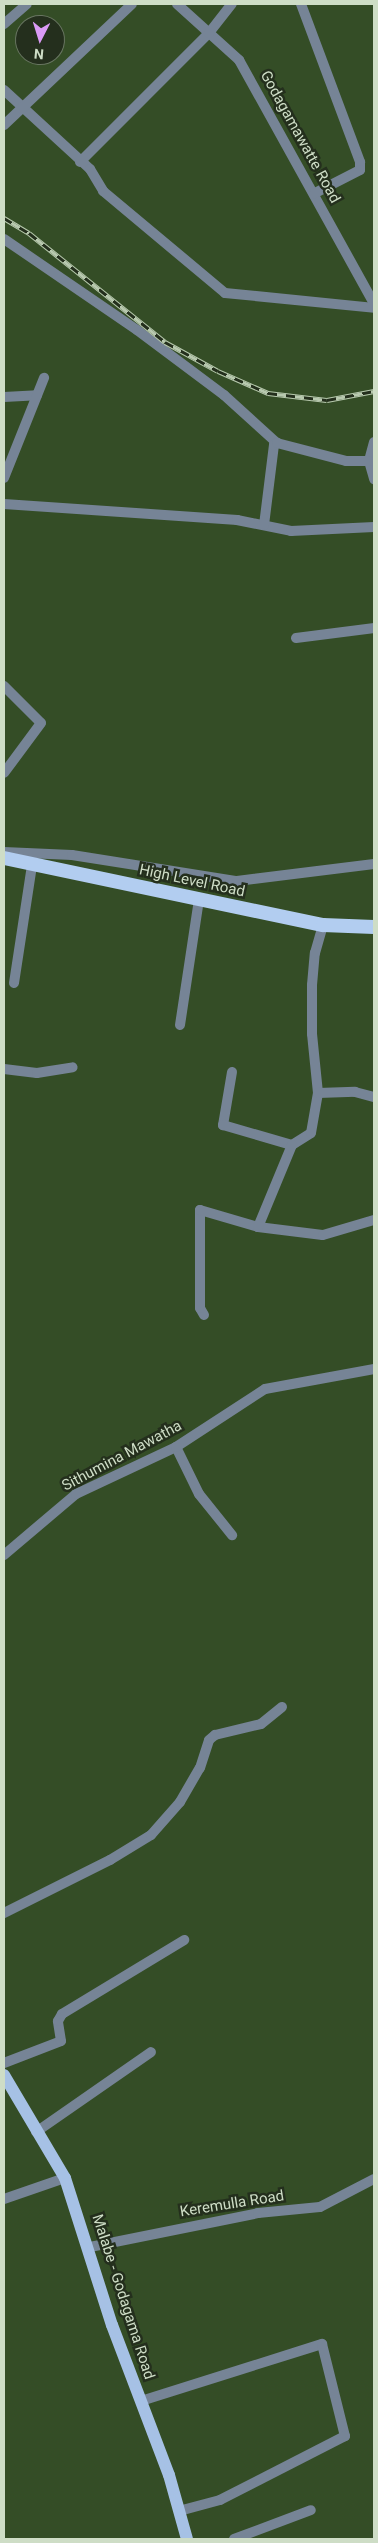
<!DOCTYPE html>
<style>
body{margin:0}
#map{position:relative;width:378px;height:2543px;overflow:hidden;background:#344d26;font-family:Roboto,sans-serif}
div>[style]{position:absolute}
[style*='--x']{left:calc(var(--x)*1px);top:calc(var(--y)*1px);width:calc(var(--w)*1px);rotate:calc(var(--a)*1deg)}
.minor>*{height:10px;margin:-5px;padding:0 5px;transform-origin:5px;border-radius:5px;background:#768496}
.primary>*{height:12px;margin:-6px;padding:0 6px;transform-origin:6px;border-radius:6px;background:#a6c1e5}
.trunk>*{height:14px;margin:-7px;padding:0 7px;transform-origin:7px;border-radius:7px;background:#b2cdf0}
.rail>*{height:5px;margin-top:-2.5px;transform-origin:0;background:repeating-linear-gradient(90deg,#242f1d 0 9px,#b8c9af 0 18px);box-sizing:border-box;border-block:1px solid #b8c9af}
span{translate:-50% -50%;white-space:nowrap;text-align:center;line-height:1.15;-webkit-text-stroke:5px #242f1d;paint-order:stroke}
.street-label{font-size:15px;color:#ceddc6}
.frame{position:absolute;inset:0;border:5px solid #ceddc6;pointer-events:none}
.north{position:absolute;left:15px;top:15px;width:50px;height:50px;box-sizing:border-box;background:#242f1d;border:1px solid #687561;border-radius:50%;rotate:185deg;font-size:14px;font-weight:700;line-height:20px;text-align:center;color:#ceddc6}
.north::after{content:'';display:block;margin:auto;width:18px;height:22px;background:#da9af6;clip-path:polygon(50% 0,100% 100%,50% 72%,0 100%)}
</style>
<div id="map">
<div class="minor">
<i style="--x:177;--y:4;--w:84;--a:42.1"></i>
<i style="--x:239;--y:60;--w:279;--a:61"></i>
<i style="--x:301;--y:4;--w:169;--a:69.5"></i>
<i style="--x:360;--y:162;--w:8;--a:90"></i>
<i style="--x:360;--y:170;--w:51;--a:152.9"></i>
<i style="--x:4;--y:24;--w:30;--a:-41"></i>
<i style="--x:4;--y:90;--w:117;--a:42.6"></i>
<i style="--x:90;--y:169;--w:26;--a:59"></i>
<i style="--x:103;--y:191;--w:159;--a:39.9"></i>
<i style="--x:225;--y:293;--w:150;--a:5.7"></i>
<i style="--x:4;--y:125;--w:176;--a:-43.4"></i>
<i style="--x:80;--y:162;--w:182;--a:-45"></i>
<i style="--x:209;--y:33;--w:37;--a:-52"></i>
<i style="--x:4;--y:239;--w:161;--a:34.4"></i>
<i style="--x:137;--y:330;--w:109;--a:36.8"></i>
<i style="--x:224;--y:395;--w:72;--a:42.2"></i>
<i style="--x:4;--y:397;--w:33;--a:-3"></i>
<i style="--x:374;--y:442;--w:20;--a:105"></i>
<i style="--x:369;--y:461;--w:19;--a:74"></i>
<i style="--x:4;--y:478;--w:108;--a:-68.2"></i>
<i style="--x:4;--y:504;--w:234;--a:3.9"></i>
<i style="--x:237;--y:520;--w:55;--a:11.5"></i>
<i style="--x:291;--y:531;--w:83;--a:-2.8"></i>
<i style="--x:264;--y:525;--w:81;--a:-82.9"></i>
<i style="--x:274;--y:445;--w:4;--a:-34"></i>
<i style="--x:277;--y:443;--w:71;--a:14.6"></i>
<i style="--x:346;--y:461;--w:23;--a:0"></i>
<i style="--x:296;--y:638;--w:79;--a:-7.3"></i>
<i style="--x:4;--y:686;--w:52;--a:45"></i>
<i style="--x:41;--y:723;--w:62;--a:126.5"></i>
<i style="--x:4;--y:852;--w:68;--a:2.5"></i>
<i style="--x:72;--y:855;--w:167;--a:9"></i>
<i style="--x:237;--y:881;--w:138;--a:-7.1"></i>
<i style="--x:14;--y:983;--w:119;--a:-81.3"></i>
<i style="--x:180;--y:1025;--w:127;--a:-81.4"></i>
<i style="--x:4;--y:1069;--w:33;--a:7"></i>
<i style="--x:37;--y:1073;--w:36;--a:-9"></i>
<i style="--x:232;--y:1072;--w:54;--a:99.6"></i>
<i style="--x:223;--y:1125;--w:72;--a:16.2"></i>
<i style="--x:292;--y:1145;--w:22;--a:-32"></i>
<i style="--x:311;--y:1133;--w:41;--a:-80.1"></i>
<i style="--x:318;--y:1093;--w:59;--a:-95.8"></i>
<i style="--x:312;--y:1034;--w:49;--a:-90"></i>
<i style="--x:312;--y:985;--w:32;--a:-85"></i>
<i style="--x:315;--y:953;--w:29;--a:-74"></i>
<i style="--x:318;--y:1093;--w:37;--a:-2"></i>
<i style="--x:355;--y:1092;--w:20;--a:15"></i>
<i style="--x:258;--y:1227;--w:65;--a:7"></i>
<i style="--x:323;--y:1235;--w:53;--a:-16.4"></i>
<i style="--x:204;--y:1315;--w:8;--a:-120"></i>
<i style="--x:200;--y:1308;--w:98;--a:-90"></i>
<i style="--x:200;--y:1210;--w:60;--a:16.3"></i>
<i style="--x:258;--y:1227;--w:89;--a:-67.5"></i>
<i style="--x:176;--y:1447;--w:52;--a:63.9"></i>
<i style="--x:199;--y:1494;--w:53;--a:51.2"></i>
<i style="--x:4;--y:1555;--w:94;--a:-40.3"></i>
<i style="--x:76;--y:1494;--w:110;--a:-25.2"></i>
<i style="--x:176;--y:1447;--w:106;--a:-33.1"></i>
<i style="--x:265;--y:1389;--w:111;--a:-10.4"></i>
<i style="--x:4;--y:1913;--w:119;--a:-26.6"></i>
<i style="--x:110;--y:1860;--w:48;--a:-31.4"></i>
<i style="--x:151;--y:1835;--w:44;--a:-48.7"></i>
<i style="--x:180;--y:1802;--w:39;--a:-60"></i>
<i style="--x:200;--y:1768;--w:29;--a:-72"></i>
<i style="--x:209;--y:1740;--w:8;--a:-40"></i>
<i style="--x:215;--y:1735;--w:47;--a:-13.4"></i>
<i style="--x:261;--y:1724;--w:27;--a:-39"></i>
<i style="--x:4;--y:2063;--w:61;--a:-21.1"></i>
<i style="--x:61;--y:2041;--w:20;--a:-99"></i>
<i style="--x:58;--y:2021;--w:8;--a:-60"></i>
<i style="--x:62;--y:2014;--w:143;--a:-31.2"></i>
<i style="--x:36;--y:2132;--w:140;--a:-34.8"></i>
<i style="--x:4;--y:2199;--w:65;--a:-19"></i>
<i style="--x:90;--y:2247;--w:171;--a:-11.4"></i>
<i style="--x:258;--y:2213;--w:62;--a:-5.5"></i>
<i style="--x:320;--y:2207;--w:61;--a:-27.4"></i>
<i style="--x:141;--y:2401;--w:190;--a:-17.5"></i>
<i style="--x:322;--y:2344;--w:95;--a:76"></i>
<i style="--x:345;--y:2436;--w:140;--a:152.9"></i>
<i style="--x:220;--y:2500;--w:42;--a:165"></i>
<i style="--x:234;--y:2539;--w:82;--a:-20.6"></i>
</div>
<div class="primary">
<i style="--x:4;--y:2075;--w:120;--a:59.4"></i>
<i style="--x:65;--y:2178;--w:154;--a:72.3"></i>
<i style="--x:112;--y:2325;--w:160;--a:69.2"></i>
<i style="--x:169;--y:2475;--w:66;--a:74.3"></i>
</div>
<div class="trunk">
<i style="--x:4;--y:858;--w:326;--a:11.9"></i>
<i style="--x:323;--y:925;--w:51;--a:2.2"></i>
</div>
<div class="rail">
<i style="--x:4;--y:218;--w:29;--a:31"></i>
<i style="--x:29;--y:233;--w:174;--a:38.7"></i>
<i style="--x:165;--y:342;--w:60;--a:28.7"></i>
<i style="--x:218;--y:371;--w:55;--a:23.7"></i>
<i style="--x:268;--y:393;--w:59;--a:6.8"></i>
<i style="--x:327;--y:400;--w:48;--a:-10.8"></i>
</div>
<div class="street-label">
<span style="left:300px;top:137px;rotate:61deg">Godagamawatte Road</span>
<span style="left:192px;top:881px;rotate:12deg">High Level Road</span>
<span style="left:122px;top:1456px;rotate:-28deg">Sithumina Mawatha</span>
<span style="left:232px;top:2204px;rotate:-9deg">Keremulla Road</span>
<span style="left:123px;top:2297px;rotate:72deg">Malabe - Godagama Road</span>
</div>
<div class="frame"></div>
<div class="north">N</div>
</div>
